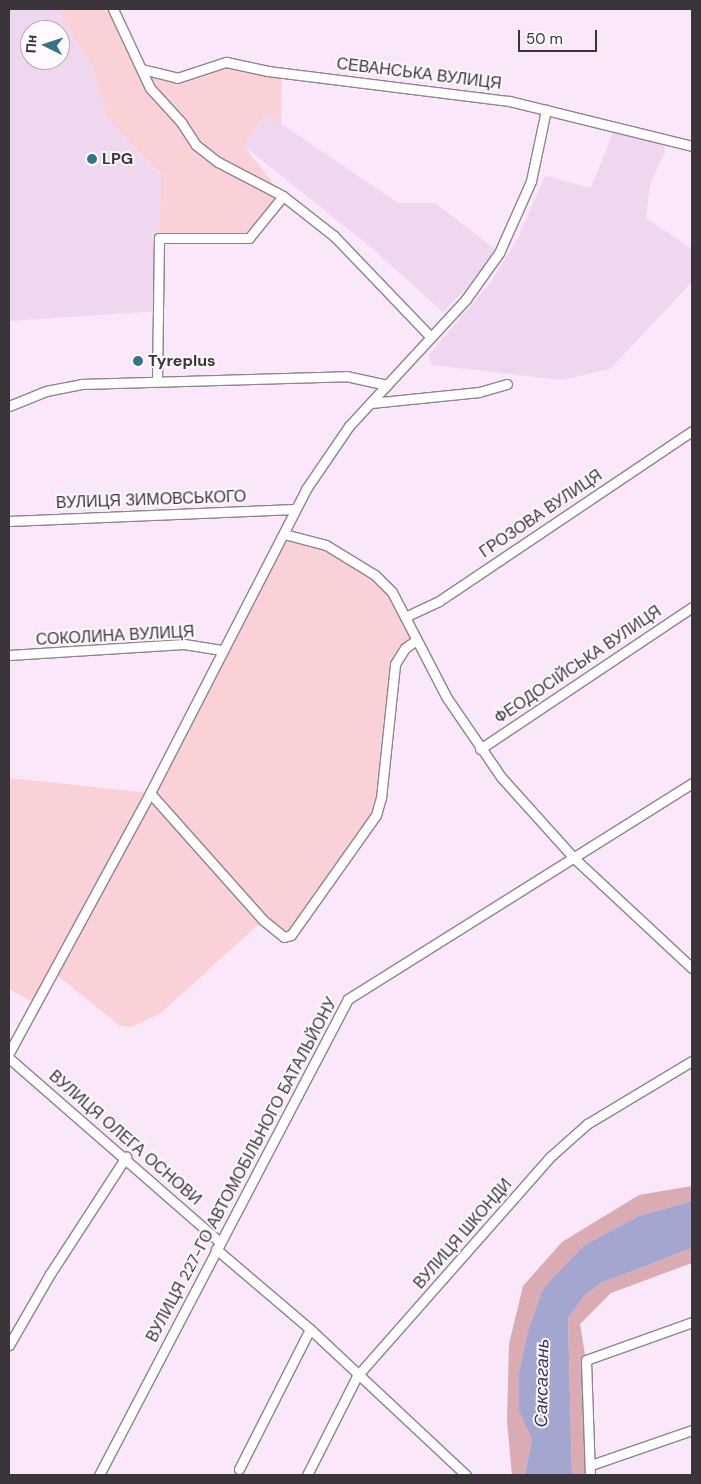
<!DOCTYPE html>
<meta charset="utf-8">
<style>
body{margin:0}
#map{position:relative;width:701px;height:1484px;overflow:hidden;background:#fae7fa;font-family:"DM Sans",sans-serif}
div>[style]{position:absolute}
.built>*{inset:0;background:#efd7ef}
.green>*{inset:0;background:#fad1d7}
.forest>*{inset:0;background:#dbabb3}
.water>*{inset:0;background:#a3a6ce}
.roads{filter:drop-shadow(1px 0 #928293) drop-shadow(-1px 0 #928293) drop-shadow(0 1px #928293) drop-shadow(0 -1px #928293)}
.street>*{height:9px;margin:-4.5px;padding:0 4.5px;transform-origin:4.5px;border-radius:4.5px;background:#fff}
.dots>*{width:14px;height:14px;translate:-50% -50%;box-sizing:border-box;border:2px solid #fefafe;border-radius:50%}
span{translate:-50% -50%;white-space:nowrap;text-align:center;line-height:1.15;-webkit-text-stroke:4px #fefafe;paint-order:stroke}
.street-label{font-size:16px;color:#3b343b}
.poi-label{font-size:16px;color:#3b343b;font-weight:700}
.left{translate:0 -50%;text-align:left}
.water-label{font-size:18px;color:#363669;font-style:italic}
.frame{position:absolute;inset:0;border:10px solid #3b343b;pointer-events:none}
.north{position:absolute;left:20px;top:20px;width:50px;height:50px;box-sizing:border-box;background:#fefafe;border:1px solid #b0abb0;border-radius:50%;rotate:274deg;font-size:14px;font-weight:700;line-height:20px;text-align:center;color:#3b343b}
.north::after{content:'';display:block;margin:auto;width:18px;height:22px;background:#337687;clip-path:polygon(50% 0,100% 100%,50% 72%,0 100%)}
.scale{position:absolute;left:518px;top:30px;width:79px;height:22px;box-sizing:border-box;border:2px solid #3b343b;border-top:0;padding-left:6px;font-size:15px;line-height:18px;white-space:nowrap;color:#3b343b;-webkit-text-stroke:4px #fefafe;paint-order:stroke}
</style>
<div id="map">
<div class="built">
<div style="clip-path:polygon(evenodd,9px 9px,56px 9px,93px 68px,106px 117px,161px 176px,157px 311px,9px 321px,9px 9px,30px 30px,60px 30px,60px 60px,30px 60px,30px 30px)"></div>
<div style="clip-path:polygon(265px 113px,398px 203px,435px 203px,495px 249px,480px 274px,443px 312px,373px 249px,244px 146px)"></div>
<div style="clip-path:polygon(615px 128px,662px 139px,665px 152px,650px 184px,646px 218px,692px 249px,692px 282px,610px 369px,561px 380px,432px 365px,429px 355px,490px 283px,517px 240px,545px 176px,591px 188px)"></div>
</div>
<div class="green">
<div style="clip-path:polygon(56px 9px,113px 9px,142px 68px,177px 78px,217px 64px,282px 71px,281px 125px,265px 113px,244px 146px,283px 196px,249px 238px,159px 238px,161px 175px,106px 117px,93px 68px)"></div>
<div style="clip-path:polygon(284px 534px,326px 545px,392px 592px,415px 641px,399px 656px,376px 815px,291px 935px,284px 937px,263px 920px,161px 1013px,131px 1027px,119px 1025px,52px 971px,34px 1003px,9px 989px,9px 778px,150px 793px)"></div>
</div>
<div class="forest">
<div style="clip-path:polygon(692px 1186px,692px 1201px,639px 1216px,586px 1245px,544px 1287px,528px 1426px,532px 1439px,525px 1475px,512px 1475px,507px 1421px,509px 1344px,523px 1286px,562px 1242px,639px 1195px)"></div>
<div style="clip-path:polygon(692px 1248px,692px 1263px,611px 1293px,580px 1324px,586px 1360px,590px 1475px,572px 1475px,568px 1318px,584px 1296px,601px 1283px)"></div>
</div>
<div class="water">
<div style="clip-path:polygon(692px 1201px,692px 1248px,601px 1283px,584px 1296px,568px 1318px,572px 1475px,525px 1475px,532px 1439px,519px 1410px,519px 1375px,528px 1332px,544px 1287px,585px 1245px,639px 1216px)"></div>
</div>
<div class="roads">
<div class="street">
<div style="left:113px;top:9px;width:87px;rotate:64.9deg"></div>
<div style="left:150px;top:88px;width:46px;rotate:47.6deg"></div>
<div style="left:181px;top:122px;width:27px;rotate:57deg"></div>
<div style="left:196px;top:145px;width:28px;rotate:38deg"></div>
<div style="left:218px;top:162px;width:73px;rotate:27.6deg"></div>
<div style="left:283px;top:196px;width:65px;rotate:38.1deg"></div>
<div style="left:334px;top:236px;width:140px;rotate:46.2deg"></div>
<div style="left:142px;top:69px;width:36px;rotate:14deg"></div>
<div style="left:177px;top:78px;width:52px;rotate:-18.1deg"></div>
<div style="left:226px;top:62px;width:43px;rotate:12.1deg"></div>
<div style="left:268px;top:71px;width:243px;rotate:7.1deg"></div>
<div style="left:509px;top:101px;width:188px;rotate:13.8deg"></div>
<div style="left:157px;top:381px;width:143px;rotate:-89.2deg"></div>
<div style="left:159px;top:238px;width:90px"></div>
<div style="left:249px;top:238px;width:54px;rotate:-51deg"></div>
<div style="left:371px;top:403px;width:109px;rotate:-5.8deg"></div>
<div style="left:479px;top:392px;width:29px;rotate:-16deg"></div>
<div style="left:9px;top:406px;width:40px;rotate:-22deg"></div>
<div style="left:46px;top:391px;width:36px;rotate:-11deg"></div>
<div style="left:81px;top:384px;width:265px;rotate:-1.7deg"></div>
<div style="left:346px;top:376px;width:42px;rotate:12.4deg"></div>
<div style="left:9px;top:521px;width:286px;rotate:-2.4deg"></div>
<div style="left:284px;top:534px;width:43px;rotate:14.7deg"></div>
<div style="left:326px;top:545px;width:57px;rotate:31.5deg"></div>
<div style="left:375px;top:575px;width:24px;rotate:45deg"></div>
<div style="left:392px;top:592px;width:119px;rotate:62.6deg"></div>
<div style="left:447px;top:698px;width:96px;rotate:55.6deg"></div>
<div style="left:501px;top:777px;width:109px;rotate:48deg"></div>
<div style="left:574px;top:858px;width:161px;rotate:43deg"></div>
<div style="left:405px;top:617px;width:38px;rotate:-25deg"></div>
<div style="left:439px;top:601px;width:305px;rotate:-33.9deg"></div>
<div style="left:9px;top:655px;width:175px;rotate:-3.6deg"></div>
<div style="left:184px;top:644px;width:38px;rotate:9deg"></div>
<div style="left:480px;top:749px;width:255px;rotate:-33.8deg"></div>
<div style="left:150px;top:793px;width:170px;rotate:48.3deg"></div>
<div style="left:263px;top:920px;width:27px;rotate:39deg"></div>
<div style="left:284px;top:937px;width:7px;rotate:-16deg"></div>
<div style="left:291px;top:935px;width:147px;rotate:-54.7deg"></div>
<div style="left:376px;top:815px;width:18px;rotate:-74deg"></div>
<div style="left:381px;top:798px;width:135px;rotate:-84deg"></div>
<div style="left:395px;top:664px;width:19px;rotate:-58deg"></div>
<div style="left:405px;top:648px;width:12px;rotate:-35deg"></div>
<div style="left:9px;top:1053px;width:296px;rotate:-61.5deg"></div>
<div style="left:150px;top:793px;width:342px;rotate:-62.8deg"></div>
<div style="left:306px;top:489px;width:76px;rotate:-55.7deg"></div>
<div style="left:349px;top:426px;width:173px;rotate:-47.3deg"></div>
<div style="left:466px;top:299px;width:57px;rotate:-54.3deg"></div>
<div style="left:499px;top:253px;width:79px;rotate:-66deg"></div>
<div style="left:531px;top:181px;width:73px;rotate:-78.1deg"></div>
<div style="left:9px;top:1058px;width:280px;rotate:41.1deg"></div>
<div style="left:216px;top:1249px;width:123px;rotate:40.4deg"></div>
<div style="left:310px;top:1329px;width:214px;rotate:43.1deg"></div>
<div style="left:9px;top:1345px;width:82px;rotate:-60deg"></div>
<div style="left:50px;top:1274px;width:140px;rotate:-57deg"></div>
<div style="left:591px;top:1465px;width:107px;rotate:-19.1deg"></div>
<div style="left:239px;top:1469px;width:157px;rotate:-63.1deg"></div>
<div style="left:99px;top:1475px;width:537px;rotate:-62.39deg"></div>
<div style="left:348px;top:999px;width:406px;rotate:-32.1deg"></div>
<div style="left:307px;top:1475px;width:111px;rotate:-63.2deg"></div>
<div style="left:357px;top:1376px;width:292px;rotate:-48.6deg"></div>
<div style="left:550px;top:1157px;width:50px;rotate:-41.7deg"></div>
<div style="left:587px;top:1124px;width:122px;rotate:-31deg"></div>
<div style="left:590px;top:1475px;width:115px;rotate:-92deg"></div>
<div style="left:586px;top:1360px;width:113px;rotate:-19.7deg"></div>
</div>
</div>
<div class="dots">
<div style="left:92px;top:159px;background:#337687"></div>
<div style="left:138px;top:361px;background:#337687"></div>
</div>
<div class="street-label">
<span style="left:419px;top:74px;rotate:7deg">СЕВАНСЬКА ВУЛИЦЯ</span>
<span style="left:151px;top:500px;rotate:-2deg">ВУЛИЦЯ ЗИМОВСЬКОГО</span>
<span style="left:541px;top:514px;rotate:-34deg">ГРОЗОВА ВУЛИЦЯ</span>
<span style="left:115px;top:636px;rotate:-3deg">СОКОЛИНА ВУЛИЦЯ</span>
<span style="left:578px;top:665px;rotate:-34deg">ФЕОДОСІЙСЬКА ВУЛИЦЯ</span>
<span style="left:125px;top:1138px;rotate:41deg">ВУЛИЦЯ ОЛЕГА ОСНОВИ</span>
<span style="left:242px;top:1170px;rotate:-62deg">ВУЛИЦЯ 227-ГО АВТОМОБІЛЬНОГО БАТАЛЬЙОНУ</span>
<span style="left:463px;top:1234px;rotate:-49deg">ВУЛИЦЯ ШКОНДИ</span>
</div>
<div class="poi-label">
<span class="left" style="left:102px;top:159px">LPG</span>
<span class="left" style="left:148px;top:361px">Tyreplus</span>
</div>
<div class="water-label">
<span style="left:542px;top:1383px;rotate:-89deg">Саксагань</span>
</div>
<div class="frame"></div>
<div class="north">Пн</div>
<div class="scale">50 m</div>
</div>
